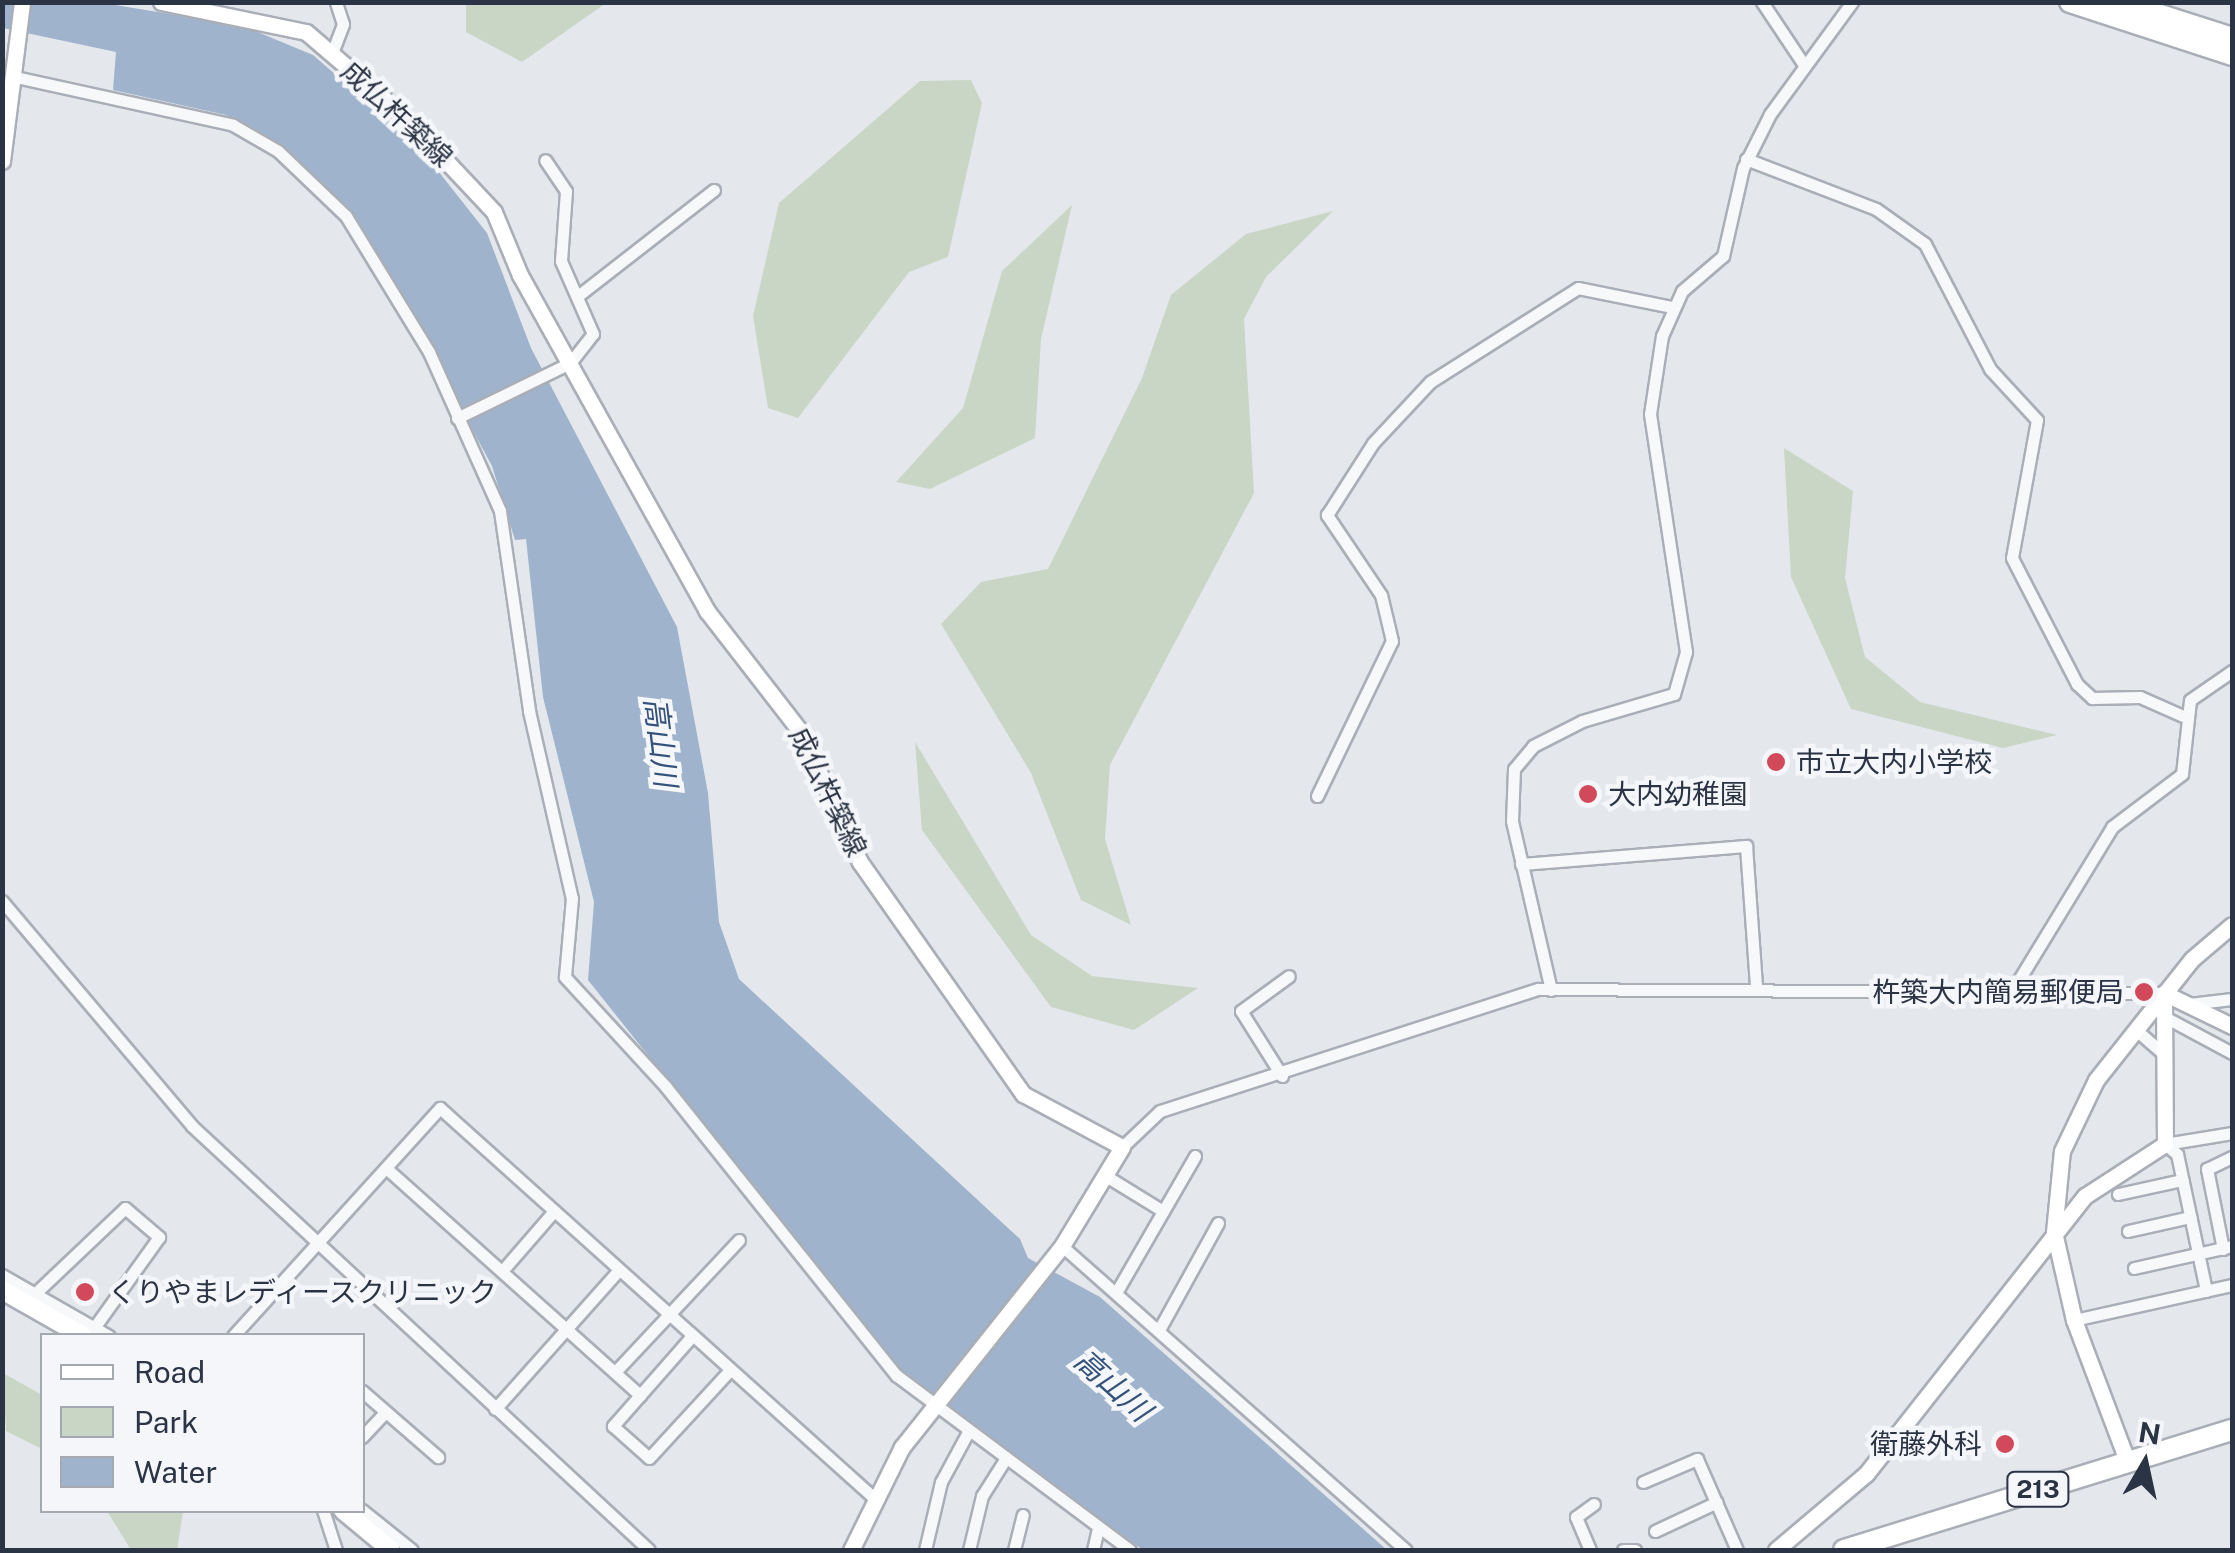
<!DOCTYPE html>
<meta charset="utf-8">
<style>
body{margin:0}
#map{position:relative;width:2235px;height:1553px;overflow:hidden;background:#e4e7ec;font-family:"Public Sans","Noto Sans JP",sans-serif}
div>[style]{position:absolute}
.green>*{inset:0;background:#c9d6c5}
.water>*{inset:0;background:#9fb4cc}
.roads{filter:drop-shadow(2px 0 #a9aeb7) drop-shadow(-2px 0 #a9aeb7) drop-shadow(0 2px #a9aeb7) drop-shadow(0 -2px #a9aeb7)}
.street>*{height:11px;margin:-5.5px;padding:0 5.5px;transform-origin:5.5px;border-radius:5.5px;background:#f7f8fa}
.secondary>*{height:15px;margin:-7.5px;padding:0 7.5px;transform-origin:7.5px;border-radius:7.5px;background:#fff}
.primary>*{height:18px;margin:-9px;padding:0 9px;transform-origin:9px;border-radius:9px;background:#fff}
.highway>*{height:20px;margin:-10px;padding:0 10px;transform-origin:10px;border-radius:10px;background:#fff}
.dots>*{width:28px;height:28px;translate:-50% -50%;box-sizing:border-box;border:5px solid #f4f6f9;border-radius:50%}
span{translate:-50% -50%;white-space:nowrap;text-align:center;line-height:1.15;-webkit-text-stroke:9px #f4f6f9;paint-order:stroke}
.shield-label span{padding:2px 8px;background:#f4f6f9;border:2px solid;border-radius:8px;-webkit-text-stroke-width:0}
.shield-label{font-size:25px;color:#2b3445;font-weight:700}
.street-label{font-size:28px;color:#2b3445}
.poi-label{font-size:28px;color:#2b3445}
.left{translate:0 -50%;text-align:left}
.right{translate:-100% -50%;text-align:right}
.water-label{font-size:30px;color:#34527a;font-style:italic}
.frame{position:absolute;inset:0;border:5px solid #2b3445;pointer-events:none}
.legend{position:absolute;left:40px;top:1333px;width:325px;height:180px;box-sizing:border-box;background:#f4f6f9;border:2px solid #a4a8b1;margin:0;padding:12px 18px;list-style:none;font-size:30px;color:#2b3445}
.legend li{display:flex;align-items:center;gap:20px;height:50px}
.legend b{width:50px;border:2px solid #a4a8b1}
.north{position:absolute;left:2095px;top:1413px;width:100px;height:100px;-webkit-text-stroke:8px #f4f6f9;paint-order:stroke;rotate:9deg;font-size:28px;font-weight:700;line-height:40px;text-align:center;color:#2b3445}
.north::after{content:'';display:block;margin:auto;width:35px;height:45px;background:#2b3445;clip-path:polygon(50% 0,100% 100%,50% 72%,0 100%)}
</style>
<div id="map">
<div class="green">
<div style="clip-path:polygon(466px 3px,466px 2px,606px 3px,522px 62px,466px 32px)"></div>
<div style="clip-path:polygon(971px 80px,982px 103px,948px 257px,909px 272px,798px 418px,768px 408px,753px 316px,779px 203px,920px 81px)"></div>
<div style="clip-path:polygon(1072px 205px,1041px 339px,1035px 438px,930px 489px,896px 482px,963px 408px,1002px 271px)"></div>
<div style="clip-path:polygon(1333px 211px,1266px 277px,1244px 319px,1254px 493px,1110px 765px,1105px 839px,1131px 925px,1081px 900px,1031px 773px,941px 624px,981px 582px,1048px 569px,1142px 378px,1171px 295px,1246px 234px)"></div>
<div style="clip-path:polygon(1784px 448px,1853px 491px,1845px 578px,1865px 657px,1920px 702px,2057px 735px,2003px 748px,1851px 709px,1791px 577px)"></div>
<div style="clip-path:polygon(915px 742px,1031px 935px,1092px 976px,1198px 988px,1134px 1030px,1051px 1007px,922px 830px)"></div>
<div style="clip-path:polygon(3px 1373px,42px 1395px,42px 1449px,6px 1431px)"></div>
<div style="clip-path:polygon(107px 1511px,183px 1511px,177px 1550px,131px 1550px)"></div>
</div>
<div class="water">
<div style="clip-path:polygon(2px 3px,103px 3px,243px 26px,313px 55px,420px 148px,487px 233px,531px 348px,677px 627px,708px 793px,719px 922px,739px 979px,1020px 1239px,1028px 1258px,1100px 1297px,1387px 1550px,1143px 1550px,901px 1373px,588px 980px,594px 902px,543px 697px,526px 539px,515px 540px,492px 466px,368px 236px,262px 133px,226px 115px,113px 90px,116px 52px,3px 28px)"></div>
</div>
<div class="roads">
<div class="street">
<div style="left:1762px;top:2px;width:76px;rotate:56.3deg"></div>
<div style="left:332px;top:53px;width:31px;rotate:-69deg"></div>
<div style="left:343px;top:24px;width:23px;rotate:-108deg"></div>
<div style="left:11px;top:76px;width:227px;rotate:12.4deg"></div>
<div style="left:233px;top:125px;width:52px;rotate:30deg"></div>
<div style="left:278px;top:151px;width:94px;rotate:43.7deg"></div>
<div style="left:346px;top:216px;width:159px;rotate:58.6deg"></div>
<div style="left:429px;top:352px;width:174px;rotate:65.9deg"></div>
<div style="left:500px;top:511px;width:202px;rotate:81.7deg"></div>
<div style="left:529px;top:711px;width:192px;rotate:77.1deg"></div>
<div style="left:572px;top:898px;width:79px;rotate:95.1deg"></div>
<div style="left:565px;top:977px;width:149px;rotate:47.4deg"></div>
<div style="left:666px;top:1087px;width:369px;rotate:51.4deg"></div>
<div style="left:896px;top:1375px;width:292px;rotate:36.8deg"></div>
<div style="left:1746px;top:159px;width:139px;rotate:21deg"></div>
<div style="left:1876px;top:209px;width:60px;rotate:35.5deg"></div>
<div style="left:1925px;top:244px;width:141px;rotate:62.5deg"></div>
<div style="left:1990px;top:369px;width:69px;rotate:47.3deg"></div>
<div style="left:2037px;top:420px;width:140px;rotate:100.3deg"></div>
<div style="left:2012px;top:558px;width:142px;rotate:62.7deg"></div>
<div style="left:2077px;top:684px;width:21px;rotate:43deg"></div>
<div style="left:2092px;top:698px;width:48px;rotate:-1.2deg"></div>
<div style="left:2140px;top:697px;width:47px;rotate:23.8deg"></div>
<div style="left:579px;top:295px;width:171px;rotate:-37.9deg"></div>
<div style="left:457px;top:418px;width:126px;rotate:-26deg"></div>
<div style="left:570px;top:363px;width:37px;rotate:-52deg"></div>
<div style="left:593px;top:334px;width:80px;rotate:-113.7deg"></div>
<div style="left:561px;top:261px;width:70px;rotate:-85.9deg"></div>
<div style="left:566px;top:191px;width:37px;rotate:-124deg"></div>
<div style="left:1317px;top:796px;width:172px;rotate:-64.2deg"></div>
<div style="left:1392px;top:641px;width:47px;rotate:-103.4deg"></div>
<div style="left:1381px;top:595px;width:97px;rotate:-124deg"></div>
<div style="left:1327px;top:515px;width:85px;rotate:-57.4deg"></div>
<div style="left:1373px;top:443px;width:83px;rotate:-46.9deg"></div>
<div style="left:1430px;top:382px;width:175px;rotate:-32.4deg"></div>
<div style="left:1578px;top:288px;width:95px;rotate:11.5deg"></div>
<div style="left:1521px;top:864px;width:226px;rotate:-4.6deg"></div>
<div style="left:1746px;top:846px;width:141px;rotate:85.9deg"></div>
<div style="left:2px;top:901px;width:294px;rotate:49.8deg"></div>
<div style="left:192px;top:1126px;width:623px;rotate:42.85deg"></div>
<div style="left:1551px;top:990px;width:173px;rotate:-103deg"></div>
<div style="left:1512px;top:821px;width:52px;rotate:-87.8deg"></div>
<div style="left:1514px;top:769px;width:30px;rotate:-50deg"></div>
<div style="left:1533px;top:746px;width:55px;rotate:-27deg"></div>
<div style="left:1582px;top:721px;width:96px;rotate:-16.4deg"></div>
<div style="left:1674px;top:694px;width:44px;rotate:-74.1deg"></div>
<div style="left:1686px;top:652px;width:241px;rotate:-98.6deg"></div>
<div style="left:1650px;top:414px;width:79px;rotate:-81.3deg"></div>
<div style="left:1662px;top:336px;width:49px;rotate:-66deg"></div>
<div style="left:1682px;top:291px;width:54px;rotate:-40.5deg"></div>
<div style="left:1723px;top:256px;width:90px;rotate:-77.2deg"></div>
<div style="left:1743px;top:168px;width:60px;rotate:-63.4deg"></div>
<div style="left:1770px;top:114px;width:139px;rotate:-53.8deg"></div>
<div style="left:2009px;top:996px;width:198px;rotate:-58.6deg"></div>
<div style="left:2112px;top:827px;width:88px;rotate:-37.1deg"></div>
<div style="left:2182px;top:774px;width:74px;rotate:-83.8deg"></div>
<div style="left:2190px;top:700px;width:51px;rotate:-34.6deg"></div>
<div style="left:2189px;top:1004px;width:43px;rotate:-6.6deg"></div>
<div style="left:2163px;top:1016px;width:78px;rotate:28.2deg"></div>
<div style="left:2135px;top:1029px;width:40px;rotate:41deg"></div>
<div style="left:1282px;top:1076px;width:77px;rotate:-122.2deg"></div>
<div style="left:1241px;top:1011px;width:59px;rotate:-36.1deg"></div>
<div style="left:2165px;top:1144px;width:16px;rotate:40deg"></div>
<div style="left:2177px;top:1154px;width:140px;rotate:78deg"></div>
<div style="left:2165px;top:1144px;width:68px;rotate:-9.3deg"></div>
<div style="left:1122px;top:1147px;width:52px;rotate:-43.5deg"></div>
<div style="left:1160px;top:1111px;width:397px;rotate:-17.9deg"></div>
<div style="left:1538px;top:989px;width:626px;rotate:0.37deg"></div>
<div style="left:386px;top:1168px;width:341px;rotate:41.8deg"></div>
<div style="left:1106px;top:1176px;width:67px;rotate:31.6deg"></div>
<div style="left:2118px;top:1194px;width:66px;rotate:-12.3deg"></div>
<div style="left:2128px;top:1231px;width:64px;rotate:-12.7deg"></div>
<div style="left:1062px;top:1246px;width:459px;rotate:41.5deg"></div>
<div style="left:2223px;top:1249px;width:82px;rotate:-101.3deg"></div>
<div style="left:2207px;top:1169px;width:28px;rotate:-26deg"></div>
<div style="left:2134px;top:1268px;width:100px;rotate:-12.7deg"></div>
<div style="left:502px;top:1271px;width:79px;rotate:-49.1deg"></div>
<div style="left:2px;top:1275px;width:123px;rotate:29.7deg"></div>
<div style="left:1117px;top:1291px;width:156px;rotate:-60deg"></div>
<div style="left:25px;top:1303px;width:138px;rotate:-43.5deg"></div>
<div style="left:125px;top:1208px;width:45px;rotate:40.5deg"></div>
<div style="left:159px;top:1237px;width:122px;rotate:125.6deg"></div>
<div style="left:2074px;top:1320px;width:162px;rotate:-12.5deg"></div>
<div style="left:1160px;top:1328px;width:120px;rotate:-61.1deg"></div>
<div style="left:233px;top:1336px;width:308px;rotate:-47.8deg"></div>
<div style="left:440px;top:1108px;width:583px;rotate:41.94deg"></div>
<div style="left:692px;top:1336px;width:120px;rotate:131.3deg"></div>
<div style="left:613px;top:1426px;width:48px;rotate:41.6deg"></div>
<div style="left:649px;top:1458px;width:120px;rotate:-47.4deg"></div>
<div style="left:615px;top:1372px;width:181px;rotate:-46.8deg"></div>
<div style="left:362px;top:1391px;width:101px;rotate:41deg"></div>
<div style="left:495px;top:1409px;width:186px;rotate:-48.3deg"></div>
<div style="left:362px;top:1437px;width:34px;rotate:-47deg"></div>
<div style="left:1643px;top:1482px;width:59px;rotate:-23.1deg"></div>
<div style="left:1697px;top:1459px;width:99px;rotate:66.3deg"></div>
<div style="left:323px;top:1510px;width:42px;rotate:72deg"></div>
<div style="left:362px;top:1510px;width:64px;rotate:38.7deg"></div>
<div style="left:1655px;top:1531px;width:68px;rotate:-25.1deg"></div>
<div style="left:925px;top:1550px;width:70px;rotate:-76.8deg"></div>
<div style="left:941px;top:1482px;width:55px;rotate:-61.6deg"></div>
<div style="left:969px;top:1550px;width:56px;rotate:-76.5deg"></div>
<div style="left:982px;top:1496px;width:41px;rotate:-57.8deg"></div>
<div style="left:1014px;top:1550px;width:36px;rotate:-76deg"></div>
<div style="left:1093px;top:1550px;width:23px;rotate:-77deg"></div>
<div style="left:1590px;top:1550px;width:36px;rotate:-113deg"></div>
<div style="left:1576px;top:1517px;width:22px;rotate:-36deg"></div>
<div style="left:1623px;top:1550px;width:12px"></div>
</div>
<div class="secondary">
<div style="left:161px;top:2px;width:148px;rotate:11.7deg"></div>
<div style="left:306px;top:32px;width:126px;rotate:40.5deg"></div>
<div style="left:402px;top:114px;width:134px;rotate:46.8deg"></div>
<div style="left:494px;top:212px;width:68px;rotate:67.6deg"></div>
<div style="left:520px;top:275px;width:385px;rotate:60.9deg"></div>
<div style="left:707px;top:611px;width:152px;rotate:52.2deg"></div>
<div style="left:800px;top:731px;width:144px;rotate:65.4deg"></div>
<div style="left:860px;top:862px;width:284px;rotate:54.9deg"></div>
<div style="left:1023px;top:1094px;width:112px;rotate:28.2deg"></div>
<div style="left:1122px;top:1147px;width:116px;rotate:121.2deg"></div>
<div style="left:1062px;top:1246px;width:257px;rotate:128.5deg"></div>
<div style="left:902px;top:1447px;width:115px;rotate:116.3deg"></div>
<div style="left:2px;top:161px;width:160px;rotate:-82.8deg"></div>
<div style="left:2128px;top:1463px;width:153px;rotate:-110.7deg"></div>
<div style="left:2074px;top:1320px;width:90px;rotate:-102.8deg"></div>
<div style="left:2054px;top:1232px;width:81px;rotate:-84.4deg"></div>
<div style="left:2062px;top:1151px;width:79px;rotate:-64.4deg"></div>
<div style="left:2096px;top:1080px;width:154px;rotate:-51.6deg"></div>
<div style="left:2192px;top:959px;width:52px;rotate:-40.4deg"></div>
<div style="left:1776px;top:1550px;width:118px;rotate:-40.2deg"></div>
<div style="left:1866px;top:1474px;width:354px;rotate:-51.8deg"></div>
<div style="left:2085px;top:1196px;width:95px;rotate:-33deg"></div>
<div style="left:2165px;top:1144px;width:151px;rotate:-90.4deg"></div>
<div style="left:2164px;top:993px;width:76px;rotate:25.9deg"></div>
</div>
<div class="primary">
<div style="left:2px;top:1290px;width:93px;rotate:29.6deg"></div>
<div style="left:343px;top:1510px;width:62px;rotate:39.8deg"></div>
</div>
<div class="highway">
<div style="left:2070px;top:2px;width:170px;rotate:18.1deg"></div>
<div style="left:2120px;top:2px;width:118px;rotate:17.8deg"></div>
<div style="left:1844px;top:1550px;width:406px;rotate:-17.2deg"></div>
</div>
</div>
<div class="dots">
<div style="left:1776px;top:762px;background:#d1495b"></div>
<div style="left:1588px;top:794px;background:#d1495b"></div>
<div style="left:2144px;top:992px;background:#d1495b"></div>
<div style="left:85px;top:1292px;background:#d1495b"></div>
<div style="left:2005px;top:1444px;background:#d1495b"></div>
</div>
<div class="shield-label">
<span style="left:2038px;top:1489px">213</span>
</div>
<div class="street-label">
<span style="left:397px;top:114px;rotate:43deg">成仏杵築線</span>
<span style="left:828px;top:792px;rotate:64deg">成仏杵築線</span>
</div>
<div class="poi-label">
<span class="left" style="left:1796px;top:762px">市立大内小学校</span>
<span class="left" style="left:1608px;top:794px">大内幼稚園</span>
<span class="right" style="left:2124px;top:992px">杵築大内簡易郵便局</span>
<span class="left" style="left:108px;top:1292px">くりやまレディースクリニック</span>
<span class="right" style="left:1982px;top:1444px">衛藤外科</span>
</div>
<div class="water-label">
<span style="left:661px;top:742px;rotate:83deg">高山川</span>
<span style="left:1113px;top:1385px;rotate:42deg">高山川</span>
</div>
<div class="frame"></div>
<ul class="legend">
<li><b style="height:12px;background:#fff"></b>Road</li>
<li><b style="height:28px;background:#c9d6c5"></b>Park</li>
<li><b style="height:28px;background:#9fb4cc"></b>Water</li>
</ul>
<div class="north">N</div>
</div>
